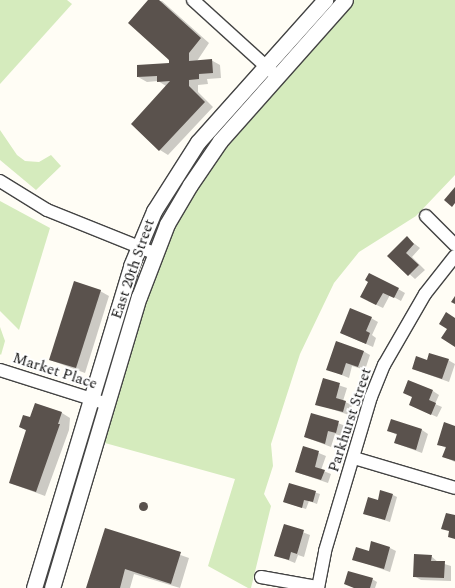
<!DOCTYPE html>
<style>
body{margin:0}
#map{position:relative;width:455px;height:588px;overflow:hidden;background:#fffdf5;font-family:Spectral,serif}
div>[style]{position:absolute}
.green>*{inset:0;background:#d5ebbd}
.shadow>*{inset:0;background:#0003}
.building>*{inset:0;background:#5a524d}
.round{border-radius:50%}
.roads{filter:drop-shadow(1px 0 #444) drop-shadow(-1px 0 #444) drop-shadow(0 1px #444) drop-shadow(0 -1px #444)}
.minor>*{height:12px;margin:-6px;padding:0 6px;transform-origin:6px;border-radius:6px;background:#fff}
.tertiary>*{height:15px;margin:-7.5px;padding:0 7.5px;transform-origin:7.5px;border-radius:7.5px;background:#fff}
span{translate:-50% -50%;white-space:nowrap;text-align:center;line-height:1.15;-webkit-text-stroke:4px #fff;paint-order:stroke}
.street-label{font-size:15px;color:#111}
</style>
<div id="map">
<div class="green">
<div style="clip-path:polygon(0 0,67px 0,72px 4px,0 84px)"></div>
<div style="clip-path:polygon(352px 0,455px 0,455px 175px,416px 216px,359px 252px,334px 283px,300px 354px,271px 444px,273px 466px,264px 494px,271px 506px,251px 588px,248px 588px,208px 566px,235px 479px,105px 443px,108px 419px,156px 266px,175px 224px,218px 158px)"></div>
<div style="clip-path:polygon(0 130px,17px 155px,25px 161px,39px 162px,51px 155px,61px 166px,36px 190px,0 160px)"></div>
<div style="clip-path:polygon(0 201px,50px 228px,19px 330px,0 311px)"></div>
<div style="clip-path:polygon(0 327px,5px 341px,1px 355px,0 354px)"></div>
</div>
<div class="shadow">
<div style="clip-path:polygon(149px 0,162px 1px,209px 43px,197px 61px,211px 60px,220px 65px,221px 78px,207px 79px,208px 84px,198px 85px,198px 92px,213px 107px,168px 155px,160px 150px,166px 86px,158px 81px,147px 82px,138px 77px,170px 64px)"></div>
<div style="clip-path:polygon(407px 238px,420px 248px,412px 257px,425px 270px,415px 279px,389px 256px)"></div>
<div style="clip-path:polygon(370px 281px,398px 289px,405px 293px,401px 301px,390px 295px,383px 308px,368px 301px)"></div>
<div style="clip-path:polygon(100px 291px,109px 296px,85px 373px,50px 360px)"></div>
<div style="clip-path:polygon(371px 318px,378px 322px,372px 335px,376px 338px,373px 347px,341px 333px)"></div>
<div style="clip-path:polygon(363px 351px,370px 355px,365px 370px,352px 366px,349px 378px,327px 369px)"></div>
<div style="clip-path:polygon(448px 360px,455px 364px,449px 382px,413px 369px,427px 361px)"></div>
<div style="clip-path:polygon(323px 380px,347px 388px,343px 401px,352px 405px,349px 415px,317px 404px)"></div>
<div style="clip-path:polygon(433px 391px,439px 395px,435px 404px,442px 407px,437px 417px,410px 405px)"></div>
<div style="clip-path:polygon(62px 413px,70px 418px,69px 430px,45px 496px,10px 483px,27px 431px,20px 427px,31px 418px)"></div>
<div style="clip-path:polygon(312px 414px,346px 426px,342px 436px,335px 434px,331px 447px,305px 437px)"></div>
<div style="clip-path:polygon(455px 427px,455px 462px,444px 457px,446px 448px,438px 444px)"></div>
<div style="clip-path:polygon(422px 430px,428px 434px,422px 453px,395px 443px,397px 435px,389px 431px)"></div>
<div style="clip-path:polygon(304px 447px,326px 456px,321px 470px,331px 474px,328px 483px,296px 472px)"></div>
<div style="clip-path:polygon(290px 484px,320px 494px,317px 504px,309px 501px,306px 509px,284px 502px)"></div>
<div style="clip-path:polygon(393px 495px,397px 497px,390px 522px,365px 514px,378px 501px)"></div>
<div style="clip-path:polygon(143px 502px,148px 507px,145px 510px,140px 506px)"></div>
<div style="clip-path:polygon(284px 525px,310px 535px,304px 557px,298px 555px,295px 563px,275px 555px)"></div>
<div style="clip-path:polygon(106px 529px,189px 558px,180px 588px,134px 574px,130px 588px,87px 588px)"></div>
<div style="clip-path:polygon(390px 548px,396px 551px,390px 572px,353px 559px,369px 552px)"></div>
<div style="clip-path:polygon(431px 556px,438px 562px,451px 566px,451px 581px,421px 580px,414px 576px)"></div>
<div style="clip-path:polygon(372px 579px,377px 582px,375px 588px,355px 588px,346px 584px)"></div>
</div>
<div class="building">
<div style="clip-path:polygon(148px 0,159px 0,201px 38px,189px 53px,189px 61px,212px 59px,213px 73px,199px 74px,199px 79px,189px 80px,189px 86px,205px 102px,159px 151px,131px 124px,170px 81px,157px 82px,157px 76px,137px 77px,137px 65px,169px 63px,169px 60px,128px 23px)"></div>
<div style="clip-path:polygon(455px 187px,455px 203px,452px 207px,444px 200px)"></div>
<div style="clip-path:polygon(407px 236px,414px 244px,406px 253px,419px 265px,408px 276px,387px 256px)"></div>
<div style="clip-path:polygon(369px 273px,399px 288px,394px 298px,383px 293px,376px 305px,360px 297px,368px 282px,365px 280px)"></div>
<div style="clip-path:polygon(74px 281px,101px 290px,76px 368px,49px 360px)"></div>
<div style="clip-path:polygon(455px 296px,455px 304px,451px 302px)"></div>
<div style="clip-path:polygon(350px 308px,372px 317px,366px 331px,370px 333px,366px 344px,340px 333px)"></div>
<div style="clip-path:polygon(446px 312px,455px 318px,455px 347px,441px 338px,447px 329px,439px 324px)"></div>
<div style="clip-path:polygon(336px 341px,364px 351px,358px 367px,346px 363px,342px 375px,326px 370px)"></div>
<div style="clip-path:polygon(429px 353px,449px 359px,442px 379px,412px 369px,416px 356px,427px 360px)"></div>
<div style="clip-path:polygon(323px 378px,340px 383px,336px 398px,346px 401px,343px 412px,315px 405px)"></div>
<div style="clip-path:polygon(408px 380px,433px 390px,429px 400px,436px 403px,431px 415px,409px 405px,412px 397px,403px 393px)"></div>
<div style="clip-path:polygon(35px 403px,62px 412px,58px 424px,60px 424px,36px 492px,9px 483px,26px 430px,19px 427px,23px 415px,30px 417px)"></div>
<div style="clip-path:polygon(311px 413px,339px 421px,336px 433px,328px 431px,325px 444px,304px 437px)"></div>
<div style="clip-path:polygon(391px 419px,422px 429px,416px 450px,394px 443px,397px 434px,387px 431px)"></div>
<div style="clip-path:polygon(444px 422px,455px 426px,455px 461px,442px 457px,446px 447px,437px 445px)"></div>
<div style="clip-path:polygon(303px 446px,319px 451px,315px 467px,325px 470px,321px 480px,295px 472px)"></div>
<div style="clip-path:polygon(289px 483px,316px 491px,313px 502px,304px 500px,302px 508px,283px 502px)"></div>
<div style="clip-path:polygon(380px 490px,393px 494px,385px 520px,363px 514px,368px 497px,378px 500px)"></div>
<div class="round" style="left:138.5px;top:501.5px;width:9px;height:9px"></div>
<div style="clip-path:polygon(446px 513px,455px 515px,455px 539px,448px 537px,449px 531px,441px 529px)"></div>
<div style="clip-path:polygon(284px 524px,304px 530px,297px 554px,291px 552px,289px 560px,274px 556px)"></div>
<div style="clip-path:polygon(105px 528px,181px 552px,171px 584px,125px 569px,120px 588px,86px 588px)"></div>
<div style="clip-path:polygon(371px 541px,390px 547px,384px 569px,352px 560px,356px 547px,369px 551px)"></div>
<div style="clip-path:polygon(414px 554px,432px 555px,431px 561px,445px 561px,444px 578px,413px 577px)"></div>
<div style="clip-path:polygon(348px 571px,373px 578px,370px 588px,354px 588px,344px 584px)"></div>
</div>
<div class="roads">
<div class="minor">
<div style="left:193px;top:0;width:107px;rotate:42.3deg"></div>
<div style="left:0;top:181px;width:55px;rotate:31.7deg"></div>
<div style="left:47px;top:210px;width:115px;rotate:21.9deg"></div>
<div style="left:426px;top:216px;width:41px;rotate:45deg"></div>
<div style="left:0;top:370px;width:106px;rotate:17.6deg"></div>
<div style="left:354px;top:458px;width:105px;rotate:16.5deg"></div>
<div style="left:261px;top:577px;width:58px;rotate:10deg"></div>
<div style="left:318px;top:588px;width:38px;rotate:-79deg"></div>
<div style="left:325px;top:551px;width:161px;rotate:-73.4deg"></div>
<div style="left:371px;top:397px;width:35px;rotate:-68deg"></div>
<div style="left:384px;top:365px;width:82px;rotate:-60deg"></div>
<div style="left:425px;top:294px;width:48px;rotate:-51.7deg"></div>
</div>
<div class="tertiary">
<div style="left:34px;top:588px;width:336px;rotate:-73.2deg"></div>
<div style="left:131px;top:266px;width:60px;rotate:-67.3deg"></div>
<div style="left:154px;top:211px;width:82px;rotate:-57.5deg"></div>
<div style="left:198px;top:142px;width:191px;rotate:-48.2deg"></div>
<div style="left:52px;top:588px;width:304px;rotate:-73.4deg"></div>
<div style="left:139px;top:297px;width:78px;rotate:-69deg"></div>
<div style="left:167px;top:224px;width:45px;rotate:-59.5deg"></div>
<div style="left:190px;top:185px;width:53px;rotate:-55.7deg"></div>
<div style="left:220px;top:141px;width:188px;rotate:-48.4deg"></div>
</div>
</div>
<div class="street-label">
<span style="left:133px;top:269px;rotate:-71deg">East 20th Street</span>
<span style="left:55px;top:371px;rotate:18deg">Market Place</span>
<span style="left:350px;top:420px;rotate:-72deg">Parkhurst Street</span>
</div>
</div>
